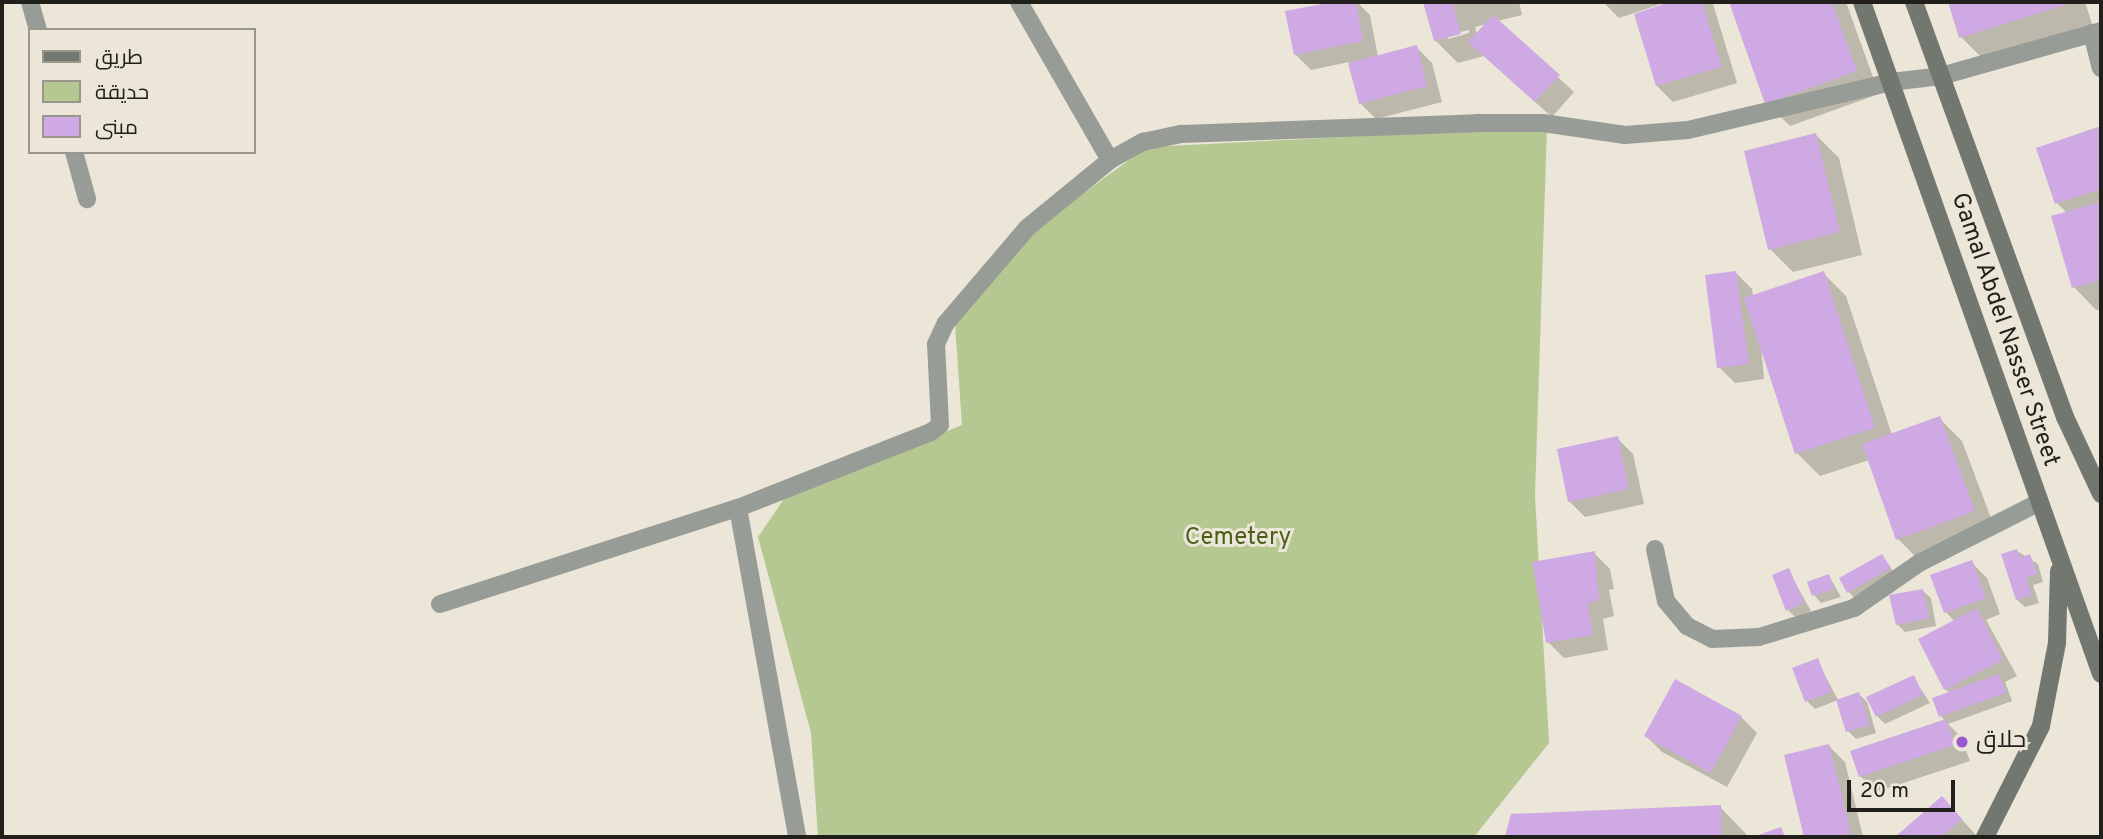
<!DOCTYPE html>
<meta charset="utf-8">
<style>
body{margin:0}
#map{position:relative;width:2103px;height:839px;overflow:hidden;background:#ebe6d7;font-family:Overpass,Cairo,sans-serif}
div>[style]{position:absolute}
.green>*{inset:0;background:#b5c892}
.shadow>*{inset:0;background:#0003}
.building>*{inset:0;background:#cea9e3}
.minor>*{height:18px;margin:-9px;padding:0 9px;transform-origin:9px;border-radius:9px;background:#979c96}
.secondary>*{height:18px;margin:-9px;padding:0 9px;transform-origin:9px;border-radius:9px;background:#727870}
.dots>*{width:19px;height:19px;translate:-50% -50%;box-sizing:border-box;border:4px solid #ebe6d7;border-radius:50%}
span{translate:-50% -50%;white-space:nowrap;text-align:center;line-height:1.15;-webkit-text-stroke:6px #ebe6d7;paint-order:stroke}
.street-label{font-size:24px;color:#211f1a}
.park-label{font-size:24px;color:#4c5f1a}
.poi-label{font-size:24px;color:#211f1a}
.left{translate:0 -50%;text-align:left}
.frame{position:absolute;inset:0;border:4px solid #211f1a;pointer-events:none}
.legend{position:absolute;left:28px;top:28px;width:228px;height:126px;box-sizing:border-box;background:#ebe6d7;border:2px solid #9a968b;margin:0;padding:9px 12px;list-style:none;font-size:21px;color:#211f1a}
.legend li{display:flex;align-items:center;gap:14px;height:35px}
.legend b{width:35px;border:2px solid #9a968b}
.scale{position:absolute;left:1847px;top:780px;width:108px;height:32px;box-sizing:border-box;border:4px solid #211f1a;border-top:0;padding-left:9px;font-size:21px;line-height:24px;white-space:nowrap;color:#211f1a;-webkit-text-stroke:5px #ebe6d7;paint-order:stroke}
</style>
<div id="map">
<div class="green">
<div style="clip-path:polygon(1547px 127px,1535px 496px,1549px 743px,1474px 837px,818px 837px,811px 733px,758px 537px,786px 496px,962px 425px,955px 324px,1041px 224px,1147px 147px)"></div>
</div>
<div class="shadow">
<div style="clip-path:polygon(1342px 2px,1357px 2px,1370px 15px,1378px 57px,1416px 47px,1432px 63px,1442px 102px,1376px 119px,1360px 103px,1349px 62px,1311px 70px,1295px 54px,1287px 13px)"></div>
<div style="clip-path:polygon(evenodd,1425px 2px,1519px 2px,1522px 15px,1497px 21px,1574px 92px,1552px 117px,1484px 56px,1458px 63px,1435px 40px,1425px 2px,1487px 24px,1477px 35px,1475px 27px,1487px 24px,1425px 2px,1469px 30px,1469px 33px,1448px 39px,1448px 35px,1469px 30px)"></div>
<div style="clip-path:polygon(1603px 2px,1667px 2px,1619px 18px)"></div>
<div style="clip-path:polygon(1672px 2px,1713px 4px,1737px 83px,1673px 102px,1657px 86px)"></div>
<div style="clip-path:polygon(1731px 2px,1846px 2px,1879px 94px,1790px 126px,1767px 103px)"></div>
<div style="clip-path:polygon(1950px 2px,2085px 2px,2093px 27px,1984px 60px,1961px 37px)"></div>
<div style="clip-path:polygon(2101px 128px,2101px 309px,2096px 310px,2074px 287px,2067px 213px,2057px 203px,2039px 149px)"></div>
<div style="clip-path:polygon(1816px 135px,1839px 158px,1862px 255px,1793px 272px,1770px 249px)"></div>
<div style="clip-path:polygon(1736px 273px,1752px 289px,1753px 296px,1823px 273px,1846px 296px,1892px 435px,1939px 418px,1962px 441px,1997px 534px,1921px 562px,1898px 539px,1869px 460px,1820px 476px,1797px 453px,1761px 345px,1764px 379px,1735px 383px,1719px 367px)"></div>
<div style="clip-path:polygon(1617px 438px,1633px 454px,1644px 504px,1585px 517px,1569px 501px)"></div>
<div style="clip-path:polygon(2017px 551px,2038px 564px,2043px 582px,2033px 585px,2039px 603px,2025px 607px,2017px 600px)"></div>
<div style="clip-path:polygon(1594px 553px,1610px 569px,1614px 589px,1609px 590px,1614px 616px,1603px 619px,1608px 650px,1564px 658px,1548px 642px)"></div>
<div style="clip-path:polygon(1882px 556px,1897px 577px,1856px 600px,1849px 592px)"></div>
<div style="clip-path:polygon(1971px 562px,1987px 578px,2000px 614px,1986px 620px,2017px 676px,2005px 682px,2012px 701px,1948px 724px,1961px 737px,1970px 761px,1876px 792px,1860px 776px,1945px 721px,1941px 716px,1950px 693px,1945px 689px,1955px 622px,1946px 612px,1932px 576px)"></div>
<div style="clip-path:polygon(1788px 570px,1811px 611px,1796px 618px,1788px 610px)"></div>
<div style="clip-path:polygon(1829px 576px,1841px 597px,1821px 603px,1814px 595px)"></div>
<div style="clip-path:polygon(1923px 591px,1931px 598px,1936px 626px,1905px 632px,1897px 624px)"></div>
<div style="clip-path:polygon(1817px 660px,1838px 700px,1815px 709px,1807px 701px)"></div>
<div style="clip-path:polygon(1913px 677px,1930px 703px,1885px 724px,1877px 716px)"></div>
<div style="clip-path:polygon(1859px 694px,1867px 702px,1876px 733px,1856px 739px,1848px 731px)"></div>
<div style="clip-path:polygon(1741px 717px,1757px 733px,1727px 787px,1662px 752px,1646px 736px)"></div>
<div style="clip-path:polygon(1829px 746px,1845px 762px,1863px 837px,1805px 837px,1786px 756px)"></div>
<div style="clip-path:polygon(1942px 798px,1977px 836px,1898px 837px)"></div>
<div style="clip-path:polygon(1720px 807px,1749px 837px,1507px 837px,1512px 815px)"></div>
</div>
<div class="building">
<div style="clip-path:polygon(1333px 2px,1356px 2px,1363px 41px,1294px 55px,1285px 11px)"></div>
<div style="clip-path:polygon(1423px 2px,1460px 2px,1453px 5px,1461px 34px,1434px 41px)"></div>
<div style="clip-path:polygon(1670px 2px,1702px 2px,1722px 67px,1656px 86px,1634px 14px)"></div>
<div style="clip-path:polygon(1729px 2px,1832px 2px,1857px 71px,1765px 104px)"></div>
<div style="clip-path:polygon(1948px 2px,2075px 2px,1959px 38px)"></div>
<div style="clip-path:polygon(1493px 15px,1560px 75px,1535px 102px,1468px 42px)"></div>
<div style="clip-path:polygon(1417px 45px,1427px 86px,1359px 104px,1348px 63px)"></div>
<div style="clip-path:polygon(2101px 126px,2101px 189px,2055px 204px,2036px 148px)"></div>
<div style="clip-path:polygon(1816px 133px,1840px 232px,1768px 250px,1744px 151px)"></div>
<div style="clip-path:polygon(2101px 202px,2101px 280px,2072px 288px,2051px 216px)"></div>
<div style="clip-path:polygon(1736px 271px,1749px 364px,1717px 368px,1705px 275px)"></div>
<div style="clip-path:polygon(1824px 271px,1875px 428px,1795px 454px,1744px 298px)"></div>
<div style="clip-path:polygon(1940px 416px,1975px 511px,1896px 540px,1862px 444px)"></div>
<div style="clip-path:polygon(1618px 436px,1629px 489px,1568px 502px,1557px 449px)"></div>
<div style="clip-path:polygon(2017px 549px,2020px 558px,2030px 554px,2037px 574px,2026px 577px,2032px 595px,2016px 600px,2001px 554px)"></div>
<div style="clip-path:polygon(1595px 551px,1599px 601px,1588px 603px,1593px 635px,1546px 643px,1532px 562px)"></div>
<div style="clip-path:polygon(1882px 554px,1891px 568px,1847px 593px,1839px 578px)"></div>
<div style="clip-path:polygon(1972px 560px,1986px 598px,1944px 613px,1930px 575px)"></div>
<div style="clip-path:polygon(1789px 568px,1804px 603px,1786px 611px,1772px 575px)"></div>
<div style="clip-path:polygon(1829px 574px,1834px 589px,1812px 596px,1807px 582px)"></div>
<div style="clip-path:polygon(1923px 589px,1929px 618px,1896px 625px,1889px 595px)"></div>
<div style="clip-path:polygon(1977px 608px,2003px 660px,1944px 690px,1918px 639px)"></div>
<div style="clip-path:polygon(1818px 658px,1831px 692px,1805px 702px,1792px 668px)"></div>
<div style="clip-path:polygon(1999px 674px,2006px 693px,1939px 717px,1932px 698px)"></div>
<div style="clip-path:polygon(1914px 675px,1923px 695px,1876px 717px,1866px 697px)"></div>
<div style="clip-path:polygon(1675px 679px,1742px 716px,1711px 773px,1644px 736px)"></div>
<div style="clip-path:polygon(1859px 692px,1870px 725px,1846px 732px,1836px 700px)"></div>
<div style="clip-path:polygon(1946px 719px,1955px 745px,1859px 777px,1850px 751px)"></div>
<div style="clip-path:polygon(1829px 744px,1851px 834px,1804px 837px,1784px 755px)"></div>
<div style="clip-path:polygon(1942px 796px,1962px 819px,1941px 837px,1895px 837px)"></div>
<div style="clip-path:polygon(1721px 805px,1722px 837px,1505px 837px,1511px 814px)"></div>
<div style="clip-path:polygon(1781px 827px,1785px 837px,1753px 837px)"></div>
</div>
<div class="minor">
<div style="left:30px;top:2px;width:29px;rotate:74deg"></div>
<div style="left:1019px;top:2px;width:182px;rotate:60.1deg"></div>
<div style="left:2092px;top:33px;width:36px;rotate:76deg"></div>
<div style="left:74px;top:152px;width:49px;rotate:74.5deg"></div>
<div style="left:738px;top:508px;width:334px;rotate:79.8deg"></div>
<div style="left:1655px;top:549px;width:53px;rotate:78.1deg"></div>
<div style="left:1666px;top:601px;width:33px;rotate:50deg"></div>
<div style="left:1687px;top:626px;width:28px;rotate:27deg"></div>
<div style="left:1712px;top:639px;width:47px;rotate:-2.4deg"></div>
<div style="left:1759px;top:637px;width:99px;rotate:-17deg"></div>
<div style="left:1854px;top:608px;width:79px;rotate:-34.7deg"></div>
<div style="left:1919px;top:563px;width:133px;rotate:-26.8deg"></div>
<div style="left:440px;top:604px;width:313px;rotate:-17.9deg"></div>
<div style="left:738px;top:508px;width:207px;rotate:-21.5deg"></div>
<div style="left:931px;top:432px;width:11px;rotate:-38deg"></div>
<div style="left:940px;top:425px;width:81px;rotate:-92.8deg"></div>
<div style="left:936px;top:344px;width:23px;rotate:-65deg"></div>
<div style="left:946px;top:323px;width:125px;rotate:-49.5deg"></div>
<div style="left:1027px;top:228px;width:107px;rotate:-39.3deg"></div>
<div style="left:1110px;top:160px;width:38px;rotate:-29deg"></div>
<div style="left:1143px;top:142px;width:39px;rotate:-12deg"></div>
<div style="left:1181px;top:134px;width:296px;rotate:-2.1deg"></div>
<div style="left:1477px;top:123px;width:66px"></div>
<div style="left:1543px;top:123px;width:83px;rotate:8.3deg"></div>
<div style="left:1625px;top:135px;width:63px;rotate:-4.5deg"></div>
<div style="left:1688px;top:130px;width:209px;rotate:-13.3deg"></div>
<div style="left:1891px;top:82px;width:50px;rotate:-6.8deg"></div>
<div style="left:1941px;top:76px;width:166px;rotate:-15.7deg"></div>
</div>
<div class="secondary">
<div style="left:1862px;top:2px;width:713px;rotate:70.42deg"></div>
<div style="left:1914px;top:2px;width:442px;rotate:70deg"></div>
<div style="left:2065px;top:417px;width:85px;rotate:64.9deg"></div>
<div style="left:1985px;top:837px;width:124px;rotate:-63.2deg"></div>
<div style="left:2041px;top:726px;width:85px;rotate:-79.1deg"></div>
<div style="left:2057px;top:643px;width:72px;rotate:-88.4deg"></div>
</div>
<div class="dots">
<div style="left:1962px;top:742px;background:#9858ce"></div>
</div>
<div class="street-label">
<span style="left:2004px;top:330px;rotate:71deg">Gamal Abdel Nasser Street</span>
</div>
<div class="park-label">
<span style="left:1238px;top:539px">Cemetery</span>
</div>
<div class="poi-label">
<span class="left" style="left:1976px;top:742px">حلاق</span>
</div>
<div class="frame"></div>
<ul class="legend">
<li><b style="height:9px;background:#727870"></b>طريق</li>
<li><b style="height:19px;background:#b5c892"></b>حديقة</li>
<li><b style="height:19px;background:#cea9e3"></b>مبنى</li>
</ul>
<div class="scale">20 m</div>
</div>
